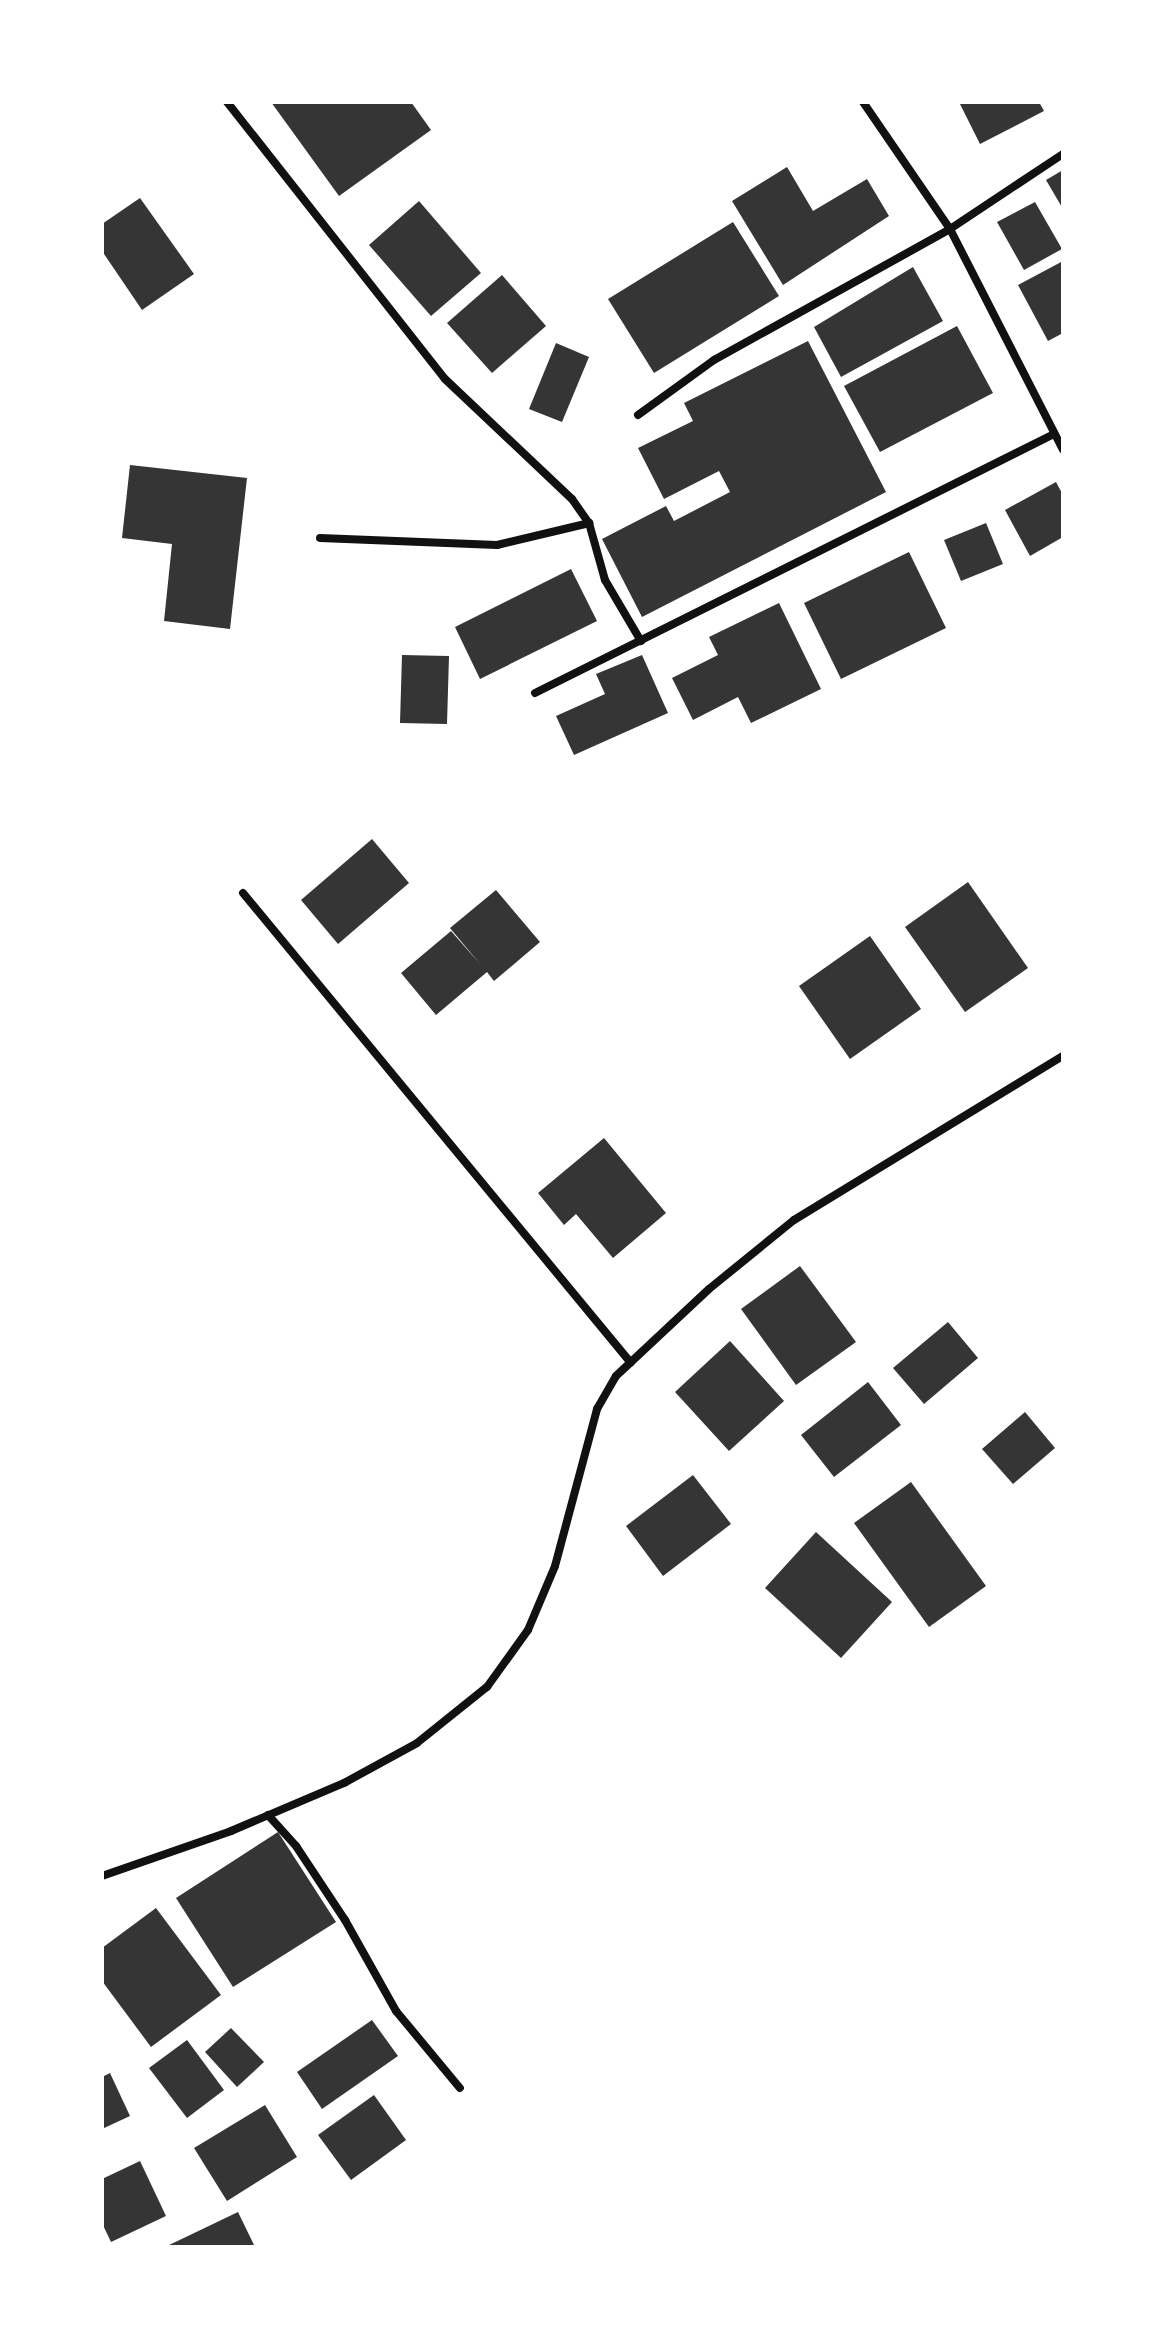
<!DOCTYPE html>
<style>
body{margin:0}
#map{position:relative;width:1165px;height:2349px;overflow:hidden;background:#fff;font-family:Jost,sans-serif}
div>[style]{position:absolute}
.building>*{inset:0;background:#353535}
.minor>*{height:8px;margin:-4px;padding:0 4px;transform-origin:4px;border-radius:4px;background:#111}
span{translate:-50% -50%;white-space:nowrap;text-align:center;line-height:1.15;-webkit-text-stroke:6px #fff;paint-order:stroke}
.frame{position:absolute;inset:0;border:104px solid #fff;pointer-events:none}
</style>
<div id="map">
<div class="building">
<div style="clip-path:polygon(271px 102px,411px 102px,431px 130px,339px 196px)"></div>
<div style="clip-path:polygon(959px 102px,1039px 102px,1044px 111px,980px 144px)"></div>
<div style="clip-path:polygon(787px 167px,813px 211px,867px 179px,889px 216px,783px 285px,732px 201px)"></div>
<div style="clip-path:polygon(1063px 170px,1063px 209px,1046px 180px)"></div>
<div style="clip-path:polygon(140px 198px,194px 274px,142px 310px,102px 251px,102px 224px)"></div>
<div style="clip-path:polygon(419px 201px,481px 273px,431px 316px,369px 245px)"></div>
<div style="clip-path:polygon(1035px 202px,1062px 249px,1024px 270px,997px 222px)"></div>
<div style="clip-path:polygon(733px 222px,779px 296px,654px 373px,608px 299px)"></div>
<div style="clip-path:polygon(1063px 261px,1063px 333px,1048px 341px,1018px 285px)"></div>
<div style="clip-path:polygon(913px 267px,943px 321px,841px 377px,814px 327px)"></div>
<div style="clip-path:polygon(502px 275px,546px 326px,492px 373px,447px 323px)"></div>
<div style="clip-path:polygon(957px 326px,993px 393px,880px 452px,844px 386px)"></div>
<div style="clip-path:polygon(808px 341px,886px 492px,642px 617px,602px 539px,666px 506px,674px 521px,730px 492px,719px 471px,664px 499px,638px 448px,693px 421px,684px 403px)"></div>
<div style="clip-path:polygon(556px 343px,589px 357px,562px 422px,529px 409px)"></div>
<div style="clip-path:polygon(130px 465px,247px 478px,230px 629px,164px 621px,172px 544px,122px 538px)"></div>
<div style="clip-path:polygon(1056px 482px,1063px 495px,1063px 537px,1030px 556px,1005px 510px)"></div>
<div style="clip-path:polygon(986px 523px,1003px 564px,961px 581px,944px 540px)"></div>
<div style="clip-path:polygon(909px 552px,946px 628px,841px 679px,804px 603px)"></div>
<div style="clip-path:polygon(571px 569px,597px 621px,480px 679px,455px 627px)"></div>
<div style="clip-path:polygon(779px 603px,821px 689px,751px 723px,738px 697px,693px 720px,672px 678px,718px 655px,709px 637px)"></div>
<div style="clip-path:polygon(402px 655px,449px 656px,447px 724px,400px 723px)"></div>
<div style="clip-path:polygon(642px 655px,668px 713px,574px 755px,556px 716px,605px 694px,596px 674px)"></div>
<div style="clip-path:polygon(372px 839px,409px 883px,338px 944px,301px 900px)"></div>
<div style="clip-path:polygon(968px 882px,1028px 968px,965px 1012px,905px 927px)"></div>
<div style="clip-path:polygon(496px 890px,540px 942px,494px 981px,487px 972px,436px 1015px,401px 973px,451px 931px,480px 964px,450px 928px)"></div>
<div style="clip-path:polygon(870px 936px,921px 1009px,850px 1059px,799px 986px)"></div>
<div style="clip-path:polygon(604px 1138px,666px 1213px,613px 1258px,576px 1214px,564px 1225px,538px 1193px)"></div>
<div style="clip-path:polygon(800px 1266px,856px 1342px,796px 1385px,741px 1309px)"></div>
<div style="clip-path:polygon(948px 1322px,978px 1358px,924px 1404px,893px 1368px)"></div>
<div style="clip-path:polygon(730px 1341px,784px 1401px,729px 1451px,675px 1392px)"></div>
<div style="clip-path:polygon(868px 1382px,901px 1425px,834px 1477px,801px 1435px)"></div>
<div style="clip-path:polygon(1025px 1412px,1055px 1448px,1013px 1484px,982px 1449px)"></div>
<div style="clip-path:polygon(693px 1475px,731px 1524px,663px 1576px,626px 1526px)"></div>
<div style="clip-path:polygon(911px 1482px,986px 1586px,929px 1627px,854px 1523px)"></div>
<div style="clip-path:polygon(816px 1532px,892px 1602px,841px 1658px,765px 1588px)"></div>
<div style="clip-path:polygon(278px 1832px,336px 1922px,233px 1987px,176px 1898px)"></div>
<div style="clip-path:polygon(156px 1908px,221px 1995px,151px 2047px,102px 1981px,102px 1948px)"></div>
<div style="clip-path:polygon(372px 2020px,398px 2056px,322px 2109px,297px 2072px)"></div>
<div style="clip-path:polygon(231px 2028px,264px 2062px,237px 2087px,205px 2052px)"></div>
<div style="clip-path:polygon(187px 2040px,224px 2090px,187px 2118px,149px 2068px)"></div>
<div style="clip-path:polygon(110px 2073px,130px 2116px,102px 2129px,102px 2077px)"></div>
<div style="clip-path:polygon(374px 2095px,406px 2140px,351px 2180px,318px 2135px)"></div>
<div style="clip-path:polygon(265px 2105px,297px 2157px,227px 2201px,194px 2148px)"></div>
<div style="clip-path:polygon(140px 2161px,166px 2216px,111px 2242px,102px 2223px,102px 2179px)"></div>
<div style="clip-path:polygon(238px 2212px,255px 2247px,165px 2247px)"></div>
</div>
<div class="minor">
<div style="left:227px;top:102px;width:352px;rotate:51.8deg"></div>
<div style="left:445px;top:379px;width:175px;rotate:43.4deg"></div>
<div style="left:572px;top:499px;width:29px;rotate:55deg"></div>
<div style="left:589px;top:523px;width:59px;rotate:74.3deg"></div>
<div style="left:605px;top:580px;width:71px;rotate:59.5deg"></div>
<div style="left:863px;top:102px;width:154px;rotate:55.6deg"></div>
<div style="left:950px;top:229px;width:248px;rotate:62.9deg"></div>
<div style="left:638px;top:415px;width:94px;rotate:-35.9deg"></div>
<div style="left:714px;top:360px;width:270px;rotate:-29deg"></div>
<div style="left:950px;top:229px;width:136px;rotate:-33.6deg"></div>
<div style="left:320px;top:538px;width:177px;rotate:2.3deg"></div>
<div style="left:497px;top:545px;width:95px;rotate:-13.4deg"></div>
<div style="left:535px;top:693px;width:580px;rotate:-26.52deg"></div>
<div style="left:243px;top:893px;width:609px;rotate:50.46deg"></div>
<div style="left:268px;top:1815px;width:42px;rotate:47.9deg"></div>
<div style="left:296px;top:1846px;width:89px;rotate:56.5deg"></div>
<div style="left:345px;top:1920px;width:104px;rotate:60.7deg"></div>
<div style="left:396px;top:2011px;width:100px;rotate:50.3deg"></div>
<div style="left:102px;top:1876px;width:137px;rotate:-19.2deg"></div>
<div style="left:231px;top:1831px;width:123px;rotate:-23deg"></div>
<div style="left:344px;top:1783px;width:83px;rotate:-28.7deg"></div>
<div style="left:417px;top:1743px;width:90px;rotate:-38.7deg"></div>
<div style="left:487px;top:1687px;width:70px;rotate:-54.3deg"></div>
<div style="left:528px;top:1630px;width:69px;rotate:-67.1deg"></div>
<div style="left:555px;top:1566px;width:163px;rotate:-75deg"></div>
<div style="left:597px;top:1409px;width:38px;rotate:-60deg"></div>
<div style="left:616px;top:1376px;width:127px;rotate:-43.1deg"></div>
<div style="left:709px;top:1289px;width:109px;rotate:-39.1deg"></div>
<div style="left:794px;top:1220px;width:315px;rotate:-31.4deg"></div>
</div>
<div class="frame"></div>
</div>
